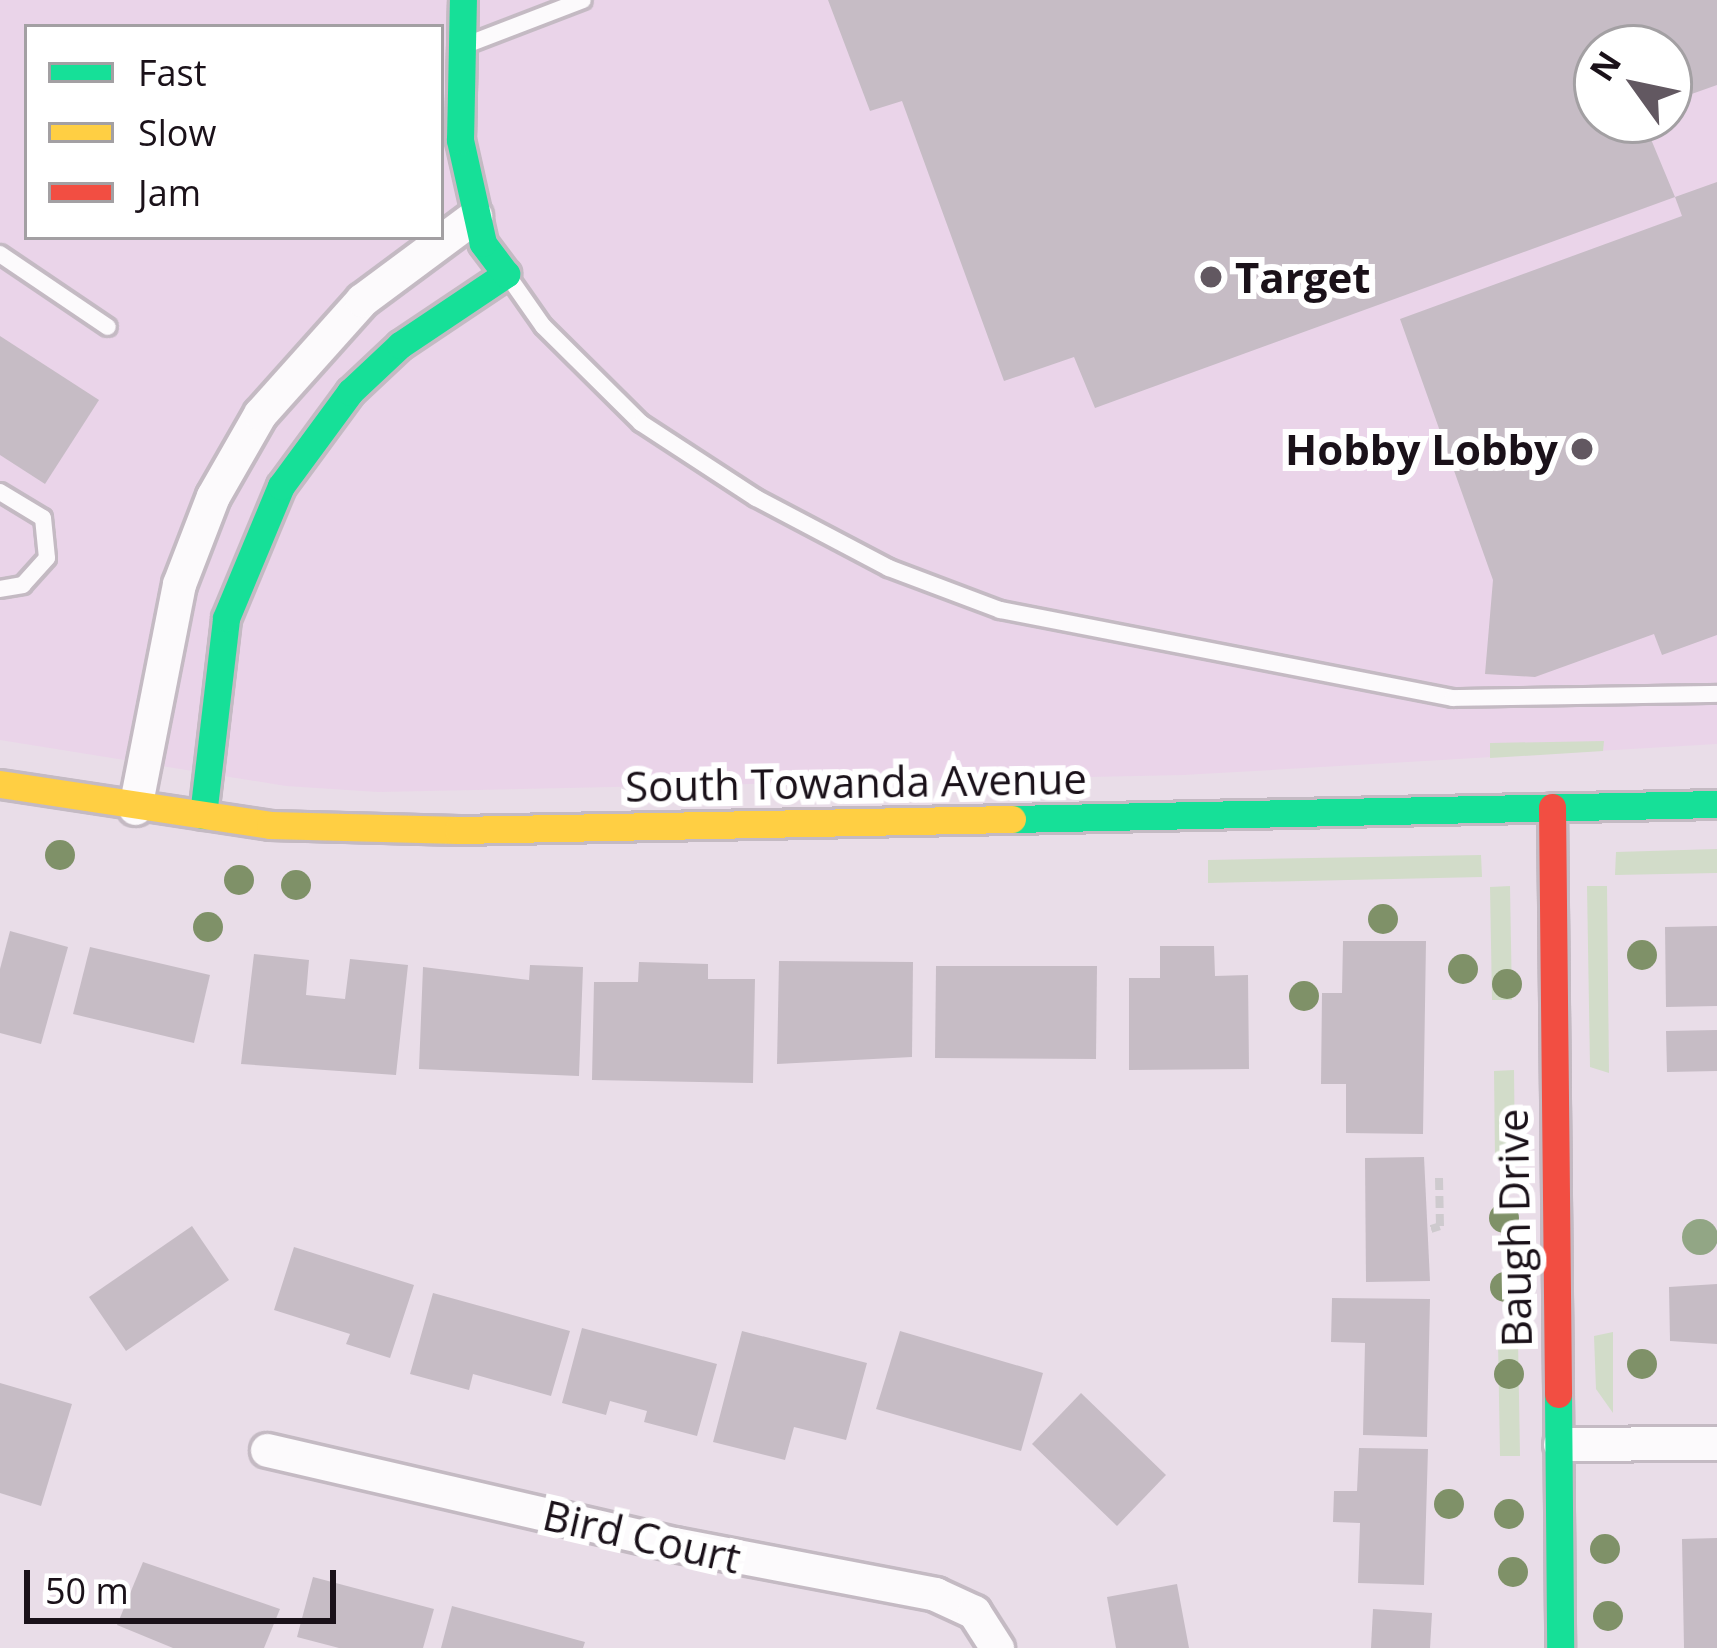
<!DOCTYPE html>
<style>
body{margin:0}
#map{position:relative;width:1717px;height:1648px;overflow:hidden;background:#e9dde8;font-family:"Open Sans",sans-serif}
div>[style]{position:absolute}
.built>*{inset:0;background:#ead4e9}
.green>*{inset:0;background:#d2dcc9}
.water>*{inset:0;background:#92a685}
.round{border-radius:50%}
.building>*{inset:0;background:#c6bcc5}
.path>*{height:8px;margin-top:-4px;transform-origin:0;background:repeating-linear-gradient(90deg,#cecace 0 12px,transparent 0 18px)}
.roads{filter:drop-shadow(3px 0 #c4bac3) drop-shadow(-3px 0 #c4bac3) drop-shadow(0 3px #c4bac3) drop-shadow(0 -3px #c4bac3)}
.lane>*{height:16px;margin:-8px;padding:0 8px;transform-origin:8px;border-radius:8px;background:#fcfafc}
.street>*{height:33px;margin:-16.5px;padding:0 16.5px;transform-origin:16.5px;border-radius:16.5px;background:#fcfafc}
.fast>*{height:27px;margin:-13.5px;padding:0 13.5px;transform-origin:13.5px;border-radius:13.5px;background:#16e098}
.slow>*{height:27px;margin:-13.5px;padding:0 13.5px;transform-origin:13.5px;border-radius:13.5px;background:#ffcf43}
.jam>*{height:27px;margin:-13.5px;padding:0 13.5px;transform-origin:13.5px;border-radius:13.5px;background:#f24e42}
.trees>*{width:30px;height:30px;margin:-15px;border-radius:50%;background:#7f9168}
.dots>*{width:33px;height:33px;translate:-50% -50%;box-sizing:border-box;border:6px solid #fff;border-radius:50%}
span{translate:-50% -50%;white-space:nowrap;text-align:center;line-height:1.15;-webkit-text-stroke:12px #fff;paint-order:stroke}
.poi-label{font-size:42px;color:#1a1119;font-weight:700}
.left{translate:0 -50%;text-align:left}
.right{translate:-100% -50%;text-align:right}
.street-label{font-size:42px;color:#1a1119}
.legend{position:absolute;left:24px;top:24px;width:420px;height:216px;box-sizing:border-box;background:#fff;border:3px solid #a3a0a3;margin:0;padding:15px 21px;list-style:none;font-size:36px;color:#1a1119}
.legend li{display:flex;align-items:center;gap:24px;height:60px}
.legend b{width:60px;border:3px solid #a3a0a3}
.north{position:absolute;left:1573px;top:24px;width:120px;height:120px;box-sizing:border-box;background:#fff;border:3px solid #a3a0a3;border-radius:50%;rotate:303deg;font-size:33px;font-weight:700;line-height:48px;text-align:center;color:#1a1119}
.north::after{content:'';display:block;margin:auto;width:42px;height:54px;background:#625861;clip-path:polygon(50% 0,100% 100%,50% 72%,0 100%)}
.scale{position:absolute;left:24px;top:1570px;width:312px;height:54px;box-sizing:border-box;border:6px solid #1a1119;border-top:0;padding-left:15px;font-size:36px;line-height:42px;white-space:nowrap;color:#1a1119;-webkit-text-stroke:9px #fff;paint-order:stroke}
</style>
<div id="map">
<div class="built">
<div style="clip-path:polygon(evenodd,0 0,1717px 0,1717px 744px,1184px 775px,378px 792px,286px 786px,0 740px,0 0,27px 27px,441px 27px,441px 237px,27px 237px,27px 27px,0 0,1597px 48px,1669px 48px,1669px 120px,1597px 120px,1597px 48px)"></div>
</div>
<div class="green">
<div style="clip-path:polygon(1604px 741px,1603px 751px,1490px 758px,1490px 743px)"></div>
<div style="clip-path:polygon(1717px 849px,1717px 873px,1615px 875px,1616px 852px)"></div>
<div style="clip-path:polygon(1481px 855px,1482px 877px,1208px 883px,1208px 860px)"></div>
<div style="clip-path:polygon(1510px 886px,1512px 1000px,1492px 1000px,1490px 887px)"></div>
<div style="clip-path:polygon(1587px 886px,1607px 886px,1609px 1073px,1590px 1067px)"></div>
<div style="clip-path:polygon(1514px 1070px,1515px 1159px,1495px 1159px,1494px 1071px)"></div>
<div style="clip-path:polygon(1613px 1332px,1613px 1413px,1596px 1389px,1594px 1336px)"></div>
<div style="clip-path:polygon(1518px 1339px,1520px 1456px,1500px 1456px,1498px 1340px)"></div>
</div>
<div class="water">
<div class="round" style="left:1682px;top:1219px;width:36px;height:36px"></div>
</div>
<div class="building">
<div style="clip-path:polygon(828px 0,1717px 0,1717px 85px,1669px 102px,1669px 48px,1597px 48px,1597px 120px,1643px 120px,1675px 197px,1095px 408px,1074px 357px,1004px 381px,902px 101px,870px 111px)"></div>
<div style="clip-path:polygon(1717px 182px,1717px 635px,1662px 655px,1654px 634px,1535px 677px,1485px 674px,1493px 580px,1400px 319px,1682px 216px,1675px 197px)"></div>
<div style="clip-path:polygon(0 336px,99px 400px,45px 484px,0 455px)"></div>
<div style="clip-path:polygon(1717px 926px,1717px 1006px,1666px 1007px,1665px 927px)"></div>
<div style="clip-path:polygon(10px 931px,68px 947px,41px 1044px,0 1033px,0 969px)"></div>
<div style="clip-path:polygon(1343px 941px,1426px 941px,1423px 1134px,1346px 1133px,1346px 1084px,1321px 1084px,1322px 993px,1342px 993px)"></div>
<div style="clip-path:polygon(1160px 946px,1214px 946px,1215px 976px,1248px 975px,1249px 1069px,1129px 1070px,1129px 978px,1160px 978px)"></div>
<div style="clip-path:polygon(90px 947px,210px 975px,194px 1043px,73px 1014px)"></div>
<div style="clip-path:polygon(254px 954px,309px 960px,306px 995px,345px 999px,350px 959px,408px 965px,396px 1075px,241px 1064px)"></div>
<div style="clip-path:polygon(779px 961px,913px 962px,912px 1057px,777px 1064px)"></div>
<div style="clip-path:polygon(639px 962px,708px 964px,708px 979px,755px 979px,753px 1083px,592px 1080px,594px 982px,638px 982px)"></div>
<div style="clip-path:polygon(530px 965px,583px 967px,579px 1076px,419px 1069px,423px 967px,529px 980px)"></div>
<div style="clip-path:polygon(936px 966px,1097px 966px,1096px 1059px,935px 1058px)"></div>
<div style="clip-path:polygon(1717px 1030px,1717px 1071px,1667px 1072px,1666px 1031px)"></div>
<div style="clip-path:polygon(1424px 1157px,1430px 1281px,1366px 1282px,1365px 1158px)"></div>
<div style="clip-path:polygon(192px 1226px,229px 1280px,126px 1351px,89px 1297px)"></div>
<div style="clip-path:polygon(294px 1247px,414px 1285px,390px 1358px,346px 1344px,350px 1334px,274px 1310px)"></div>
<div style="clip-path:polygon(1717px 1284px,1717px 1344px,1670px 1341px,1669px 1287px)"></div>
<div style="clip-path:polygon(433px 1293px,570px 1331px,551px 1396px,473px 1374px,469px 1390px,410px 1374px)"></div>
<div style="clip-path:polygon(1332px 1298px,1430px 1299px,1427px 1437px,1363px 1435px,1365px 1343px,1331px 1342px)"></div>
<div style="clip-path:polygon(582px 1328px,717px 1364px,697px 1436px,644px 1422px,647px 1411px,610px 1401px,606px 1415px,562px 1403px)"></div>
<div style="clip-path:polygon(742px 1331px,867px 1363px,846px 1440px,794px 1427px,785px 1460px,713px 1442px)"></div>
<div style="clip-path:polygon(900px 1331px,1043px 1373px,1021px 1451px,876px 1409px)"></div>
<div style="clip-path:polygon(0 1383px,72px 1404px,41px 1506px,0 1493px)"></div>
<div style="clip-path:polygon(1081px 1393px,1166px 1475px,1117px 1526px,1032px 1444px)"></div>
<div style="clip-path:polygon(1359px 1448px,1428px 1449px,1424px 1585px,1358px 1583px,1360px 1523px,1333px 1522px,1334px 1491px,1357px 1491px)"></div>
<div style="clip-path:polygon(1717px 1538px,1717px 1648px,1684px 1648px,1682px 1539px)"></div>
<div style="clip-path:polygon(143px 1562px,280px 1609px,264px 1648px,173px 1648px,117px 1625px)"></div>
<div style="clip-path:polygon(313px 1577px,434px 1609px,423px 1648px,339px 1648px,297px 1637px)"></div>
<div style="clip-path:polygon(1177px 1584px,1189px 1648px,1116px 1648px,1107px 1597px)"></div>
<div style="clip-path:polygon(452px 1606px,585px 1642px,583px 1648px,441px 1648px)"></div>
<div style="clip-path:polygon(1373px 1609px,1432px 1613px,1430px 1648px,1371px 1648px)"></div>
</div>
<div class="path">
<div style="left:1431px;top:1229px;width:9px;rotate:-18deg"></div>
<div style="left:1440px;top:1226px;width:49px;rotate:-91.2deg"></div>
</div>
<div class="roads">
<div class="lane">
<div style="left:466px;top:45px;width:125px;rotate:-21deg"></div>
<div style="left:0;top:254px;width:130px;rotate:34.1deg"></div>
<div style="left:508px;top:276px;width:61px;rotate:55deg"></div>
<div style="left:543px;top:326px;width:138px;rotate:44.7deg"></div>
<div style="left:641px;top:423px;width:137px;rotate:33.1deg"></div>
<div style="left:756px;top:498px;width:150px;rotate:27.8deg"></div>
<div style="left:889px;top:568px;width:119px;rotate:20.7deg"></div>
<div style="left:1000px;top:610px;width:461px;rotate:11deg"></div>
<div style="left:1453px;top:698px;width:264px;rotate:-0.9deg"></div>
<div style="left:0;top:492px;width:50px;rotate:31.2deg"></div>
<div style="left:43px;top:518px;width:40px;rotate:84.3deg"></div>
<div style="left:47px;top:558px;width:36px;rotate:132deg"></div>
<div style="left:23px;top:585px;width:23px;rotate:170deg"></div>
</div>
<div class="street">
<div style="left:135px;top:808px;width:228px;rotate:-78.9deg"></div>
<div style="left:179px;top:584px;width:94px;rotate:-68.9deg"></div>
<div style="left:213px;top:496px;width:95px;rotate:-60.2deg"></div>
<div style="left:260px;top:414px;width:153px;rotate:-48.2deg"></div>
<div style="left:362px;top:300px;width:141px;rotate:-36.6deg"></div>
<div style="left:1560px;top:1444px;width:157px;rotate:-0.4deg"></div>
<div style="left:267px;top:1450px;width:418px;rotate:13deg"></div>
<div style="left:674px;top:1544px;width:266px;rotate:10.8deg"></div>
<div style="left:935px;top:1594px;width:43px;rotate:24.8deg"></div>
<div style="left:974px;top:1612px;width:43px;rotate:57.4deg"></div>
</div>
<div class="fast">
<div style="left:203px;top:815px;width:198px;rotate:-83.3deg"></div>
<div style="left:226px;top:618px;width:143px;rotate:-67.4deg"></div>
<div style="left:281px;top:486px;width:117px;rotate:-53.7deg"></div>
<div style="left:350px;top:392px;width:69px;rotate:-43.2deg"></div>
<div style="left:400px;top:345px;width:128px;rotate:-33.8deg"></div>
<div style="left:506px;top:274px;width:39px;rotate:-127deg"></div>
<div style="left:483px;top:243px;width:106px;rotate:-102.6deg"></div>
<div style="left:460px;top:140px;width:140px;rotate:-88.8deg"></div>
<div style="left:1012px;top:819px;width:705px;rotate:-1.22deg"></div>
<div style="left:1558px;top:1394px;width:254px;rotate:89.5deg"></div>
</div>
<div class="slow">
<div style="left:0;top:784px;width:273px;rotate:8.6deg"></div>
<div style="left:270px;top:825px;width:188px;rotate:1.5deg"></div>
<div style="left:458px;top:830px;width:554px;rotate:-1.14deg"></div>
</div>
<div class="jam">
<div style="left:1552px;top:807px;width:587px;rotate:89.41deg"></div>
</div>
</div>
<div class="trees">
<div style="left:60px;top:855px"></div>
<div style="left:239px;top:880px"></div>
<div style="left:296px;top:885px"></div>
<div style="left:1383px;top:919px"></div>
<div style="left:208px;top:927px"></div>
<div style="left:1642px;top:955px"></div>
<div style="left:1463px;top:969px"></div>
<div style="left:1507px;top:984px"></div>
<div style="left:1304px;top:996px"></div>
<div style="left:1504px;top:1218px"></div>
<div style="left:1505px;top:1287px"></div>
<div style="left:1642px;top:1364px"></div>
<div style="left:1509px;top:1374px"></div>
<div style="left:1449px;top:1504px"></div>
<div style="left:1509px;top:1514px"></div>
<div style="left:1605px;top:1549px"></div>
<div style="left:1513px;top:1572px"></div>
<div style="left:1608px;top:1616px"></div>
</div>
<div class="dots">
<div style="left:1211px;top:277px;background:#625861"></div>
<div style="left:1582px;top:449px;background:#625861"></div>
</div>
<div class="poi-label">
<span class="left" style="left:1235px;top:277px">Target</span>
<span class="right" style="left:1558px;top:449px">Hobby Lobby</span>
</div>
<div class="street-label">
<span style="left:856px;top:782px;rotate:-1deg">South Towanda Avenue</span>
<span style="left:1514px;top:1228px;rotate:-91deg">Baugh Drive</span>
<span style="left:642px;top:1536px;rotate:13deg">Bird Court</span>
</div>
<ul class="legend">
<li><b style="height:15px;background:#16e098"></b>Fast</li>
<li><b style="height:15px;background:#ffcf43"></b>Slow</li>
<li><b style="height:15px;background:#f24e42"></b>Jam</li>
</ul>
<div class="north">N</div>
<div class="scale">50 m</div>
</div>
